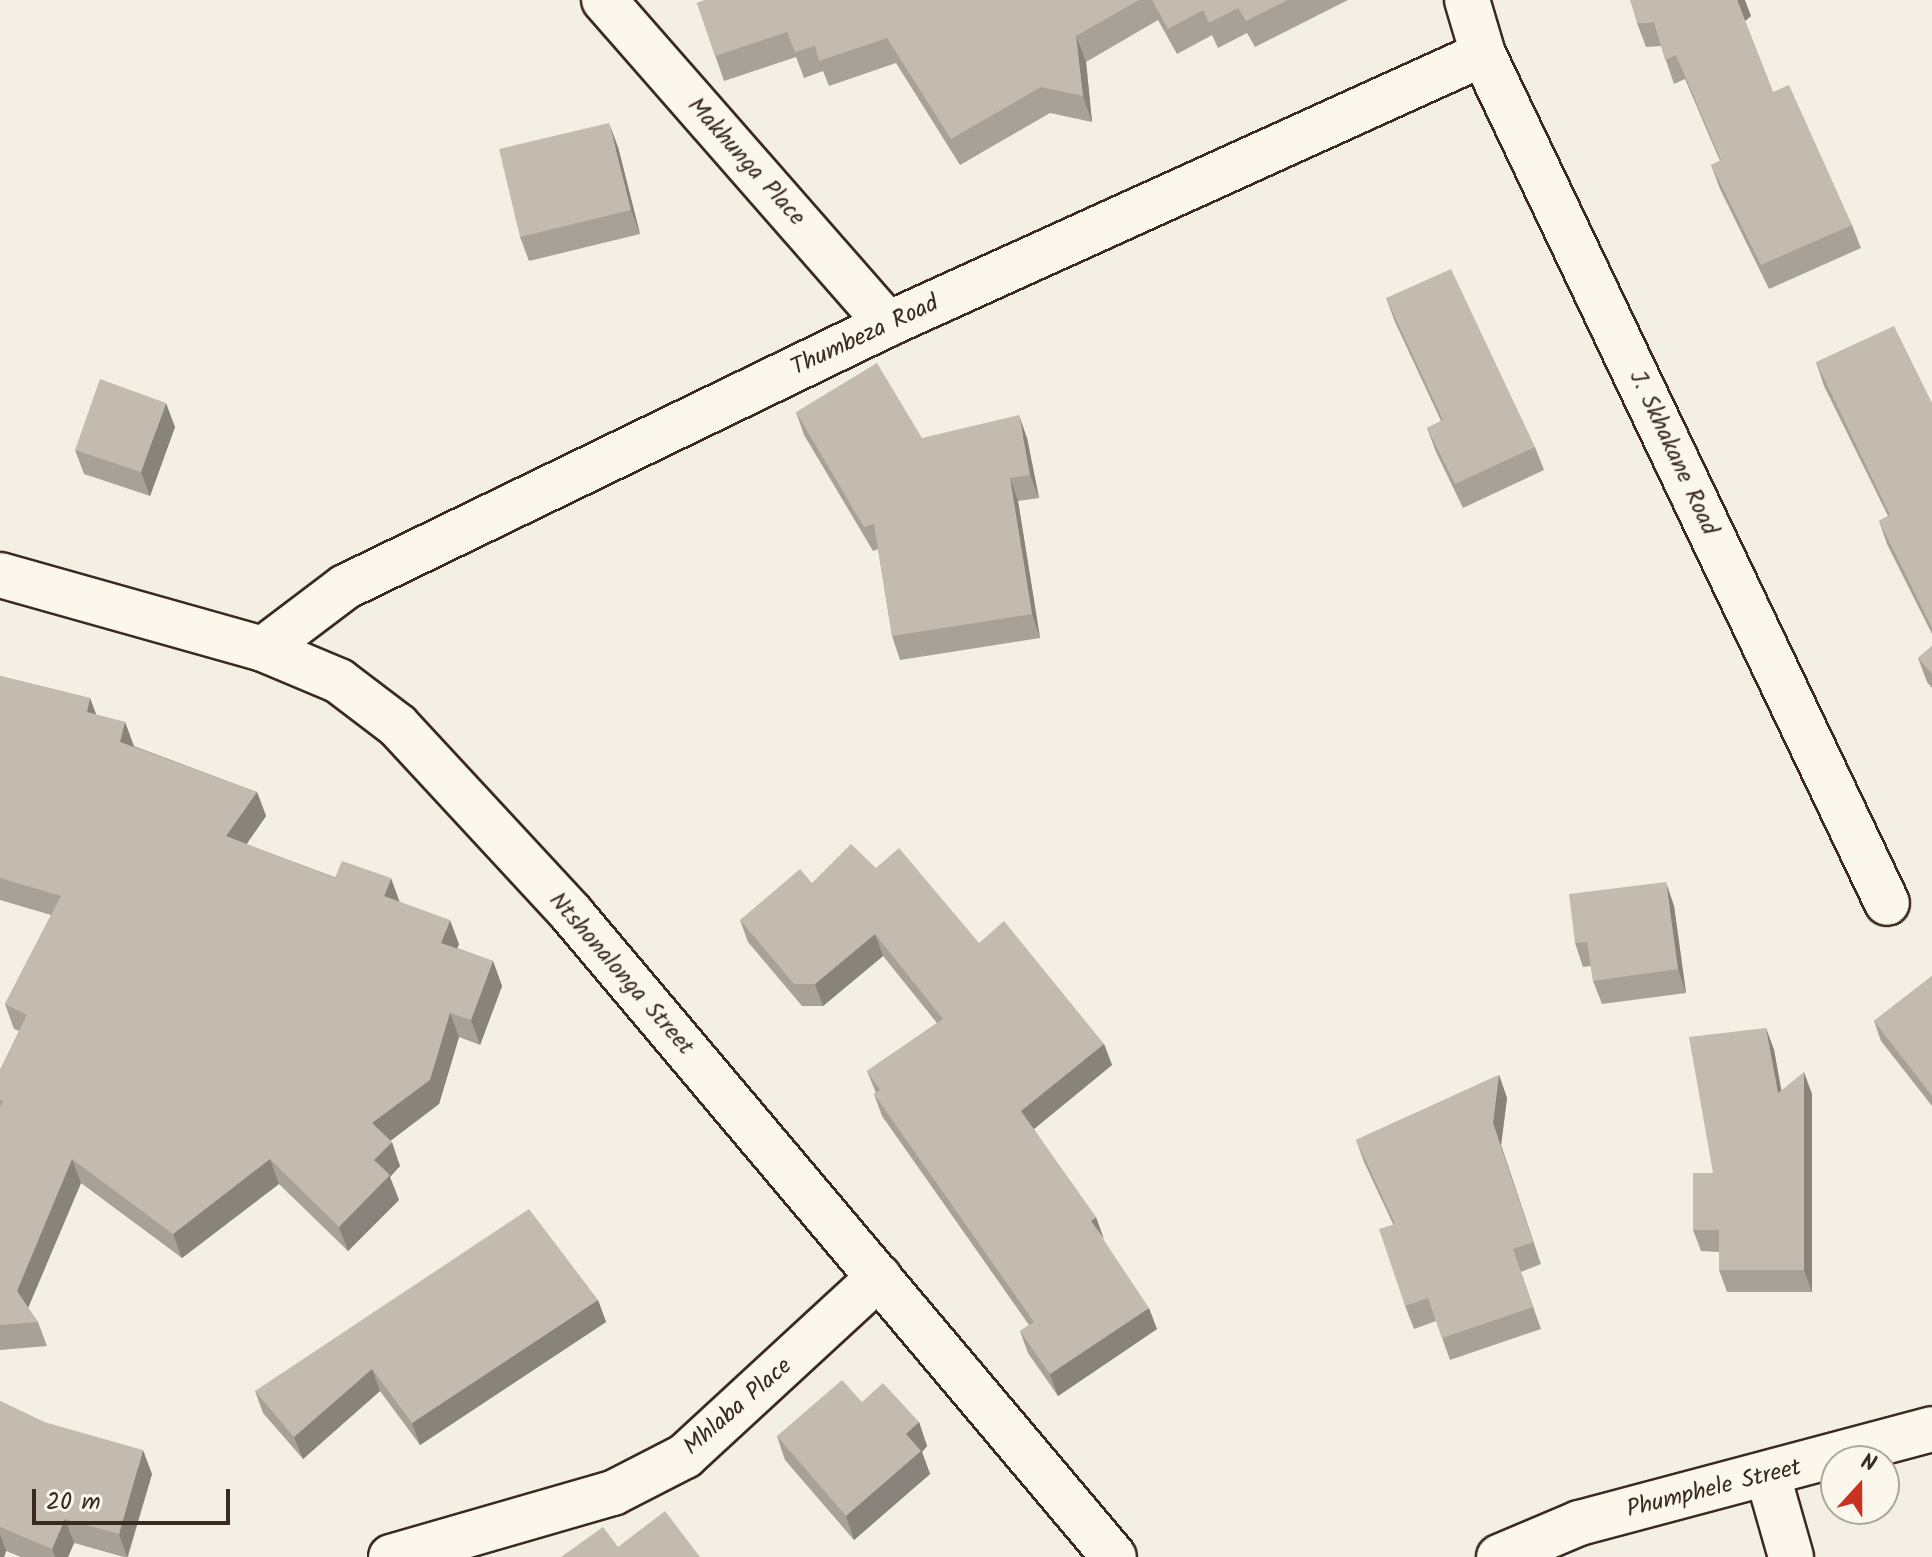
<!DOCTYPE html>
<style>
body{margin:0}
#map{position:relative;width:1932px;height:1557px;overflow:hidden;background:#f3efe4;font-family:Kalam,sans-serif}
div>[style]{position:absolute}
.roads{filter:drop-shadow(2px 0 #3b2a1e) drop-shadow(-2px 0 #3b2a1e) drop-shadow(0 2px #3b2a1e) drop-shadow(0 -2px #3b2a1e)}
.minor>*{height:44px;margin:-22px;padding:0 22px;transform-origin:22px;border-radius:22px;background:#fbf7ec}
.wall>*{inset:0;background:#a8a197}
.shaded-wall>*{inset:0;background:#88837b}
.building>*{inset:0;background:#c3bbb0}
span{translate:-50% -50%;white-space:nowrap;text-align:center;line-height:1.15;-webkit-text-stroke:7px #fbf7ec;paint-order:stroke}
.street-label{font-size:24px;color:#3b2a1e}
.north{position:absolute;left:1820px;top:1445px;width:80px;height:80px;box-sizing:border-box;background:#fbf7ec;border:2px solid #aea59a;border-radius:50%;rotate:21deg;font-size:22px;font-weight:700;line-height:32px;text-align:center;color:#3b2a1e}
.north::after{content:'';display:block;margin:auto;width:28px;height:36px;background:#c8321e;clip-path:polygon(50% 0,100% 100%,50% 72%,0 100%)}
.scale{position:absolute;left:32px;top:1489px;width:198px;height:36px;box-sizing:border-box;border:4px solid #3b2a1e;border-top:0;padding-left:10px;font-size:24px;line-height:28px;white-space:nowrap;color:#3b2a1e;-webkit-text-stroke:6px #fbf7ec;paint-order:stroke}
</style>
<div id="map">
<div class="roads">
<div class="minor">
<div style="left:604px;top:0;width:431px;rotate:48.8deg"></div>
<div style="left:1467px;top:0;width:56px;rotate:73.5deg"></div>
<div style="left:1483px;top:54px;width:940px;rotate:64.55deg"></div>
<div style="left:0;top:575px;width:273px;rotate:15.7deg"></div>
<div style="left:263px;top:649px;width:82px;rotate:22.8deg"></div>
<div style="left:339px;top:681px;width:74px;rotate:37.3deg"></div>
<div style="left:398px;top:726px;width:255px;rotate:47.2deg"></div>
<div style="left:571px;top:913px;width:842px;rotate:49.86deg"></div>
<div style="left:263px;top:649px;width:103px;rotate:-37.1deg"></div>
<div style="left:345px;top:587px;width:603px;rotate:-25.84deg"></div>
<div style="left:888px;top:324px;width:653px;rotate:-24.41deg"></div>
<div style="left:1768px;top:1476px;width:84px;rotate:74.1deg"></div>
<div style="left:391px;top:1557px;width:231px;rotate:-16.1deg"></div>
<div style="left:613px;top:1493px;width:81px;rotate:-27.2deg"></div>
<div style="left:685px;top:1456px;width:264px;rotate:-42.7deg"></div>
<div style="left:1499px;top:1557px;width:87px;rotate:-23deg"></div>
<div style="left:1579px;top:1523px;width:365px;rotate:-14.9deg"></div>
</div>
</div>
<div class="wall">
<div style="clip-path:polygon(705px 0,1348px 0,1255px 47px,1247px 33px,1218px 48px,1212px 35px,1177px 54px,1158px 20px,1086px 62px,1092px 122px,1050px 113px,960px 165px,896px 63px,829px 86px,823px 71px,804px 78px,796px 57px,724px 81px,697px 3px)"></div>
<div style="clip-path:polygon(1751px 16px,1745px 21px,1773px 92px,1852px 225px,1861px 248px,1769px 289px,1720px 189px,1711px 165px,1720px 161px,1685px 79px,1674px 84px,1661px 46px,1646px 47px,1637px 23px)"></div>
<div style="clip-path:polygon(618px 147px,640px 234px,529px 261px,520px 237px)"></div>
<div style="clip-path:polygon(1386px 298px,1535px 447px,1544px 470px,1463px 508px,1436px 452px,1427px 428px,1441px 421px,1395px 322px)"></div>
<div style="clip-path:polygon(1816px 362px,1932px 403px,1932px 634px,1887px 544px,1879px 521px,1888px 516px,1824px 386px)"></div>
<div style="clip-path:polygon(796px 412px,922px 438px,1027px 438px,1039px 498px,1018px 501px,1040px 638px,900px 660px,892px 636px,878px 549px,873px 551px,804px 435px)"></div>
<div style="clip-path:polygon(175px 427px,150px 496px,84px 474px,75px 450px)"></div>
<div style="clip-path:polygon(1932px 646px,1932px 688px,1927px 682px,1918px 658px)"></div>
<div style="clip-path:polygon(0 676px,90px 698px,96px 715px,125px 722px,134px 746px,257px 792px,266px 816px,246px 844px,399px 901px,459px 944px,457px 948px,493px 961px,502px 986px,480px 1045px,459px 1037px,439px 1104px,390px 1141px,400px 1166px,390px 1177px,399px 1200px,348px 1251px,279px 1184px,182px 1258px,81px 1183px,28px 1308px,38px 1322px,47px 1346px,0 1350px,0 1070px,19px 1031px,14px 1029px,5px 1004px,51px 915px,0 900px)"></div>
<div style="clip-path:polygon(876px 868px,979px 943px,1104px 1044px,1112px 1065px,1034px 1129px,1103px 1239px,1157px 1329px,1058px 1396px,1028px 1353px,1020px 1331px,1029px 1325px,882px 1116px,874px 1094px,876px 1093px,867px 1071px,937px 1023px,883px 956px,823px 1006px,802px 1006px,748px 942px,740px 920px,812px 883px)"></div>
<div style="clip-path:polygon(1674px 906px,1686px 993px,1602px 1004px,1593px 981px,1591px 966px,1583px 967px,1575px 943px)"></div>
<div style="clip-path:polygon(1932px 976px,1932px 1106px,1881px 1041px,1874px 1021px)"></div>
<div style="clip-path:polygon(1766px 1028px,1774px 1050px,1781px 1090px,1812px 1094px,1812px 1292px,1727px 1292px,1719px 1270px,1719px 1252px,1701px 1251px,1693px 1230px)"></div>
<div style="clip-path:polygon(1499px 1075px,1507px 1098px,1501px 1145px,1541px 1264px,1521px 1272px,1541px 1329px,1450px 1360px,1436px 1321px,1414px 1329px,1405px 1306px,1393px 1224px,1364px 1162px,1356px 1140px)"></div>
<div style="clip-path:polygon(598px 1300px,606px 1322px,420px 1445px,380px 1391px,303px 1459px,263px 1413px,255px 1391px)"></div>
<div style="clip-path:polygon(0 1401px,152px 1474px,128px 1557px,124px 1557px,74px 1543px,68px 1557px,21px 1557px,6px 1551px,4px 1557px,0 1557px)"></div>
<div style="clip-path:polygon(862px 1402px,919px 1422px,927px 1446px,922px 1452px,930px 1474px,854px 1540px,785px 1460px,777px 1436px)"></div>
</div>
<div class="shaded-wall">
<div style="clip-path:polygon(1737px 0,1745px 0,1751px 16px,1745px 21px)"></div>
<div style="clip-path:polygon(1076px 36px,1086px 62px,1092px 122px,1083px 96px)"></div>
<div style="clip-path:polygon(609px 123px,618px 147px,640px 234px,631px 210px)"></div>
<div style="clip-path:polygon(166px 403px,175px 427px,150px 496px,141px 472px)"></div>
<div style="clip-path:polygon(1019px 415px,1027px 438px,1039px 498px,1030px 475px)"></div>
<div style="clip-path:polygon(1010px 478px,1018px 501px,1040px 638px,1032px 614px)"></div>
<div style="clip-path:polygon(90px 698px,99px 722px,87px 712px)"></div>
<div style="clip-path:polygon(125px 722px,134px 747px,120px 742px)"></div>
<div style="clip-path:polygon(257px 792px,266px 816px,235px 861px,226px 836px)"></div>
<div style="clip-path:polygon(391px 878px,400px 903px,384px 896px)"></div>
<div style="clip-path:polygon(1666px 882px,1674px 906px,1686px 993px,1678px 969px)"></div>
<div style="clip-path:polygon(450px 920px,459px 944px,450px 967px,441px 943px)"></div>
<div style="clip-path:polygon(875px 934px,883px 956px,823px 1006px,815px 984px)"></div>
<div style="clip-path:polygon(493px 961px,502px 986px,480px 1045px,471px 1020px)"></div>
<div style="clip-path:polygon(450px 1013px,459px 1037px,439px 1104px,381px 1148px,372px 1123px)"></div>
<div style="clip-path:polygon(1766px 1028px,1774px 1050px,1786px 1115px,1778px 1093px)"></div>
<div style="clip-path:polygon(1104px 1044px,1112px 1065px,1029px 1133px,1021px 1111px)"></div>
<div style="clip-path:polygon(1804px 1072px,1812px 1094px,1812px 1292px,1804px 1270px)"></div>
<div style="clip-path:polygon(1499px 1075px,1507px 1098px,1501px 1145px,1541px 1264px,1493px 1123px)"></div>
<div style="clip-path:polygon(392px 1142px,400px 1166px,390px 1177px,399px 1200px,348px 1251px,339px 1227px,374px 1160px)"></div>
<div style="clip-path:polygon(72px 1159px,81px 1183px,25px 1315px,17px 1291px)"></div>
<div style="clip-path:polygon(270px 1159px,279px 1184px,182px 1258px,173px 1234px)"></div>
<div style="clip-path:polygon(1096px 1217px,1104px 1239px,1091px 1221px)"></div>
<div style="clip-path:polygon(598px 1300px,606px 1322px,420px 1445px,412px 1423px)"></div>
<div style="clip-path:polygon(1149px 1308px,1157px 1329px,1058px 1396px,1050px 1374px)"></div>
<div style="clip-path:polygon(372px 1369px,380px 1391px,303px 1459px,294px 1437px)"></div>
<div style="clip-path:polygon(919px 1422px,927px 1446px,922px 1452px,930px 1474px,854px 1540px,846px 1516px,906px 1434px)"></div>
<div style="clip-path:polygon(143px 1450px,152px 1474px,127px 1557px,119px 1534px)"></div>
<div style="clip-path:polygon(65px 1519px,74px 1543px,68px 1557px,55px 1557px,52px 1549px)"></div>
<div style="clip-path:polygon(0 1534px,6px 1551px,4px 1557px,0 1557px)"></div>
</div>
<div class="building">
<div style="clip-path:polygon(705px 0,1139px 0,1076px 36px,1083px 96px,1041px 87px,951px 139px,887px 38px,819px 61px,815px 46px,795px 52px,787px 32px,715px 56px,697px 3px)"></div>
<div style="clip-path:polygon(1152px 0,1288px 0,1246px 21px,1238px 8px,1209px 23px,1203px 10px,1168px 29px)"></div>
<div style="clip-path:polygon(1630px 0,1737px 0,1773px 92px,1789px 85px,1852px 225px,1761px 265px,1711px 165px,1721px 160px,1676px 55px,1665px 60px,1654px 22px,1637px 23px)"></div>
<div style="clip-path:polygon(609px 123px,631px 210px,520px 237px,499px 149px)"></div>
<div style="clip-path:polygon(1451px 269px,1535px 447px,1455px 484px,1427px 428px,1443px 420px,1386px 298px)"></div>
<div style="clip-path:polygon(1894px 326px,1932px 403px,1932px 628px,1879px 521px,1890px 515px,1816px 362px)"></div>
<div style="clip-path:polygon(877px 363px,922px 438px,1019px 415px,1030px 475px,1010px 478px,1032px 614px,892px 636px,874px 524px,864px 527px,796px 412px)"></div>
<div style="clip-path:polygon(100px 379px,166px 403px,141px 472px,75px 450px)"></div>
<div style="clip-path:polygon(1932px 646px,1932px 674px,1918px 658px)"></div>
<div style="clip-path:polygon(0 676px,90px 698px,87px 712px,125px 722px,120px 742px,257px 792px,226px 836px,335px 878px,342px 861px,391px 878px,384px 896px,450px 920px,441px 943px,493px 961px,471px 1020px,450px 1013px,430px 1080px,372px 1123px,392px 1142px,374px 1160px,390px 1175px,339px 1227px,270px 1159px,173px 1234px,72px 1159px,17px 1291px,38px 1322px,0 1325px,0 1107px,3px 1101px,0 1100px,0 1070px,27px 1015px,5px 1004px,61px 896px,0 878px)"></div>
<div style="clip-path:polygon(851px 844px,876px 868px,899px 848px,979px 943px,1004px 921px,1104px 1044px,1021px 1111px,1096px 1217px,1091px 1221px,1149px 1308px,1050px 1374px,1020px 1331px,1034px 1322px,874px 1094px,880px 1090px,867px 1071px,943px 1019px,875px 934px,815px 984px,794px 984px,740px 920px,800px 869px,812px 883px)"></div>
<div style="clip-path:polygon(1666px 882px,1678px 969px,1593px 981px,1587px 942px,1575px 943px,1569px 894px)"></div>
<div style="clip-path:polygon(1932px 976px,1932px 1096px,1874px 1021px)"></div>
<div style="clip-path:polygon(1766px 1028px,1778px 1093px,1804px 1072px,1804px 1270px,1719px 1270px,1719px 1230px,1693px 1230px,1693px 1173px,1713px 1173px,1689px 1037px)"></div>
<div style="clip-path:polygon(1499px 1075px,1493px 1123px,1533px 1242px,1513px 1249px,1533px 1307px,1442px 1338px,1428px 1298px,1405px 1306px,1379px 1229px,1395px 1224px,1356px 1140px)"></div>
<div style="clip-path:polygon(529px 1209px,598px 1300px,412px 1423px,372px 1369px,294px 1437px,255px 1391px)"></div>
<div style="clip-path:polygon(842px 1380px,862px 1402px,883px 1383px,919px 1422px,906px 1434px,921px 1451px,846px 1516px,777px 1436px)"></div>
<div style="clip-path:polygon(0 1401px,44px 1422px,143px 1450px,119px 1534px,65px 1519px,52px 1549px,0 1527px)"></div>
<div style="clip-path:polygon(665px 1511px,700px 1557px,561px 1557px,603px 1527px,618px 1547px)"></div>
</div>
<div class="street-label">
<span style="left:746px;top:162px;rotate:48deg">Makhunga Place</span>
<span style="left:865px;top:336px;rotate:-25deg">Thumbeza Road</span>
<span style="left:1673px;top:453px;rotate:65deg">J. Skhakane Road</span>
<span style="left:621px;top:974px;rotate:49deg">Ntshonalonga Street</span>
<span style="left:738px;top:1407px;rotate:-41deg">Mhlaba Place</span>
<span style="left:1714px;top:1489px;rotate:-14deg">Phumphele Street</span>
</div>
<div class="north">N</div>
<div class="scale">20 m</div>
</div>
